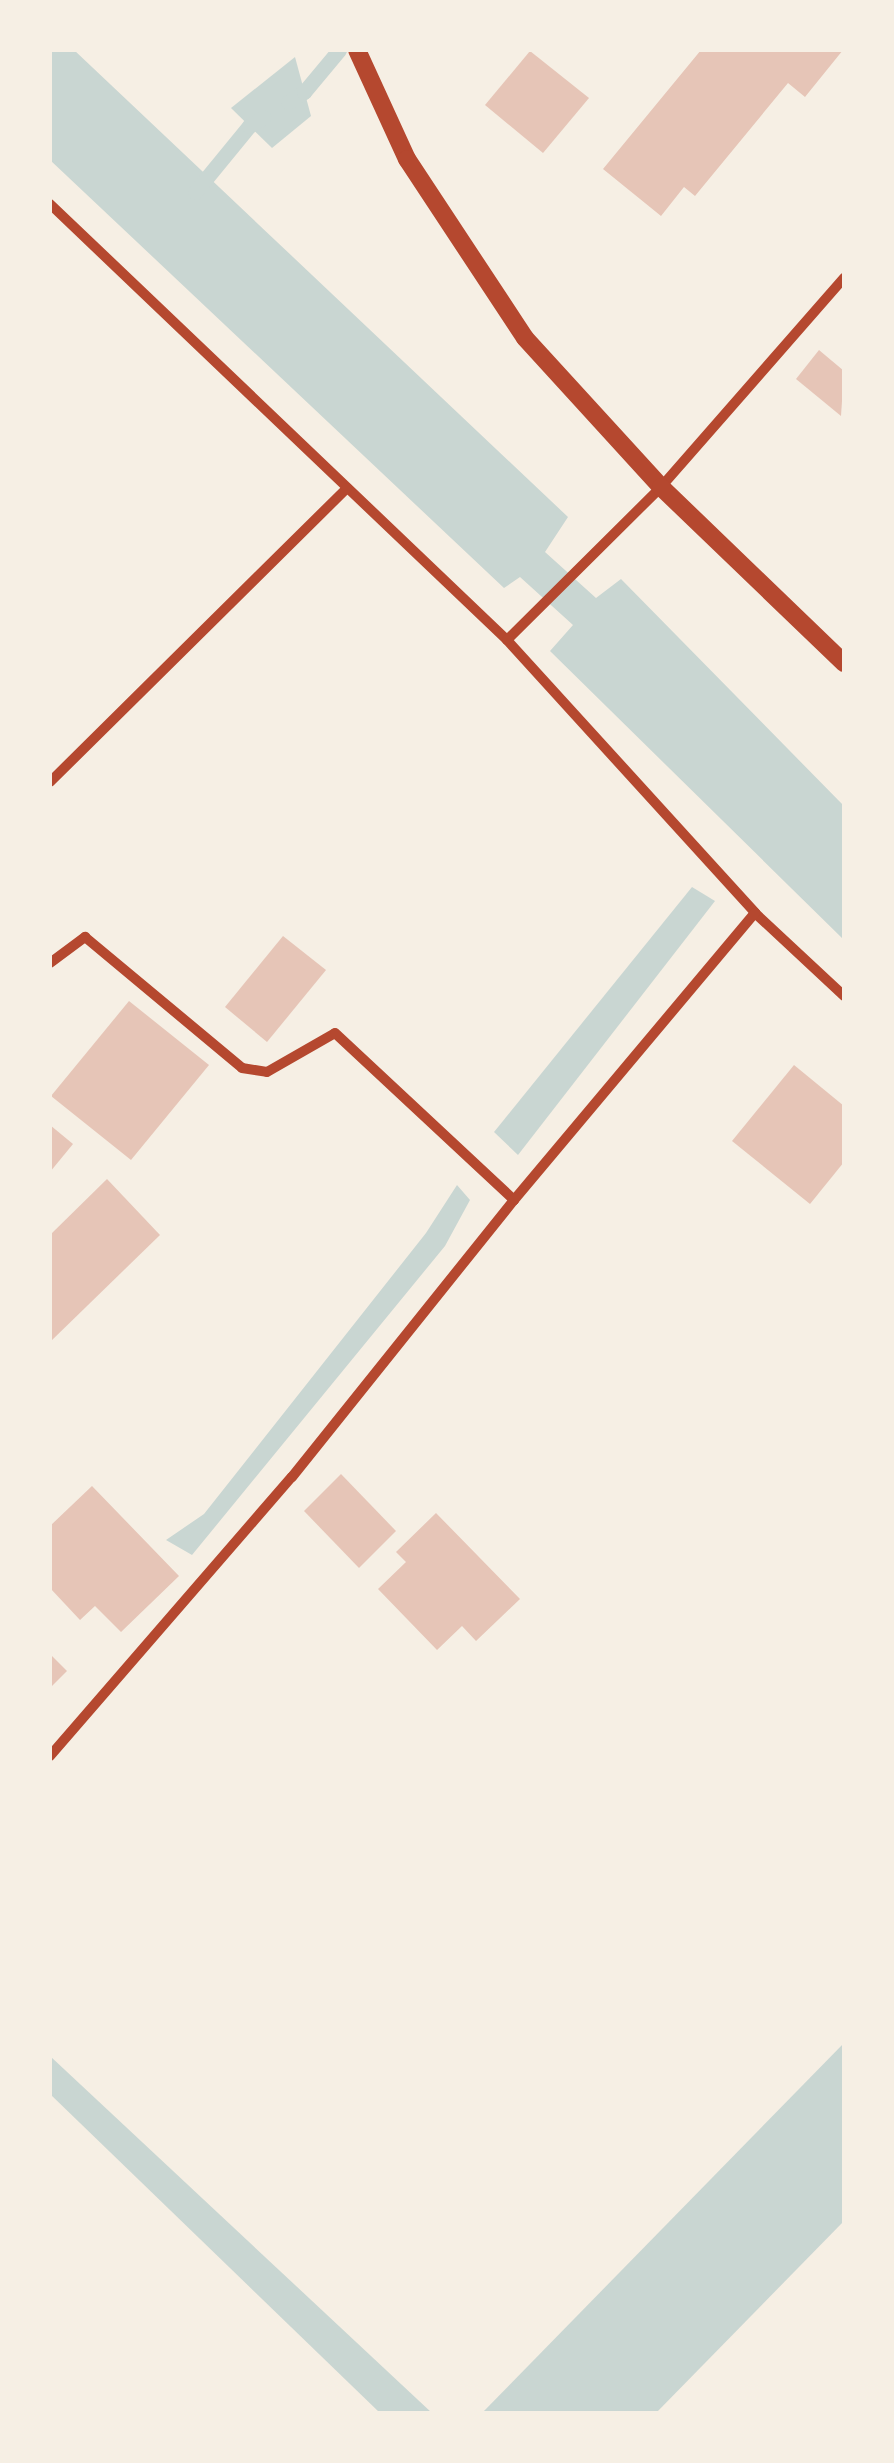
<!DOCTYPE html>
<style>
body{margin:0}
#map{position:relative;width:894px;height:2463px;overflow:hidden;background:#f6efe4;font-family:Lato,sans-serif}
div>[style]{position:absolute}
.water>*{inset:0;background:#c9d6d2}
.stream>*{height:15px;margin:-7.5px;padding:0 7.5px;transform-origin:7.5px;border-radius:7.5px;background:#c9d6d2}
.building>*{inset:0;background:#e6c5b7}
.minor>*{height:10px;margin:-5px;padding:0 5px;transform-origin:5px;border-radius:5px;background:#b5482f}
.tertiary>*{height:18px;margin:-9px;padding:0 9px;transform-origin:9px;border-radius:9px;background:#b5482f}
span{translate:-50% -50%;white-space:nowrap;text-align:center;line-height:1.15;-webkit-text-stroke:8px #f6efe4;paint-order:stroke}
.frame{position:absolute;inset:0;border:52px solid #f6efe4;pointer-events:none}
</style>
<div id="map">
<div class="water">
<div style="clip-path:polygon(50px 50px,74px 50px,568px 517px,545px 552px,596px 598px,621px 579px,844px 806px,844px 940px,550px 651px,573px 625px,520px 577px,504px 588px,50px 160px)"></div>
<div style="clip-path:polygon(295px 57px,311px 116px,272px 148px,231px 108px)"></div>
<div style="clip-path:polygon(692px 887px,715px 901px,518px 1155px,494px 1132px)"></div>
<div style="clip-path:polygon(457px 1185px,470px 1200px,445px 1246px,192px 1555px,166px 1540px,204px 1514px,426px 1233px)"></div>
<div style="clip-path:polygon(844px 2043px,844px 2221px,656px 2413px,482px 2413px)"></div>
<div style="clip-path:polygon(50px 2056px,432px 2413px,380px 2413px,50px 2094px)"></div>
</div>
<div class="stream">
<div style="left:288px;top:102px;width:19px;rotate:-32deg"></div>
<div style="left:304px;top:92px;width:55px;rotate:-50.2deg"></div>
<div style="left:195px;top:192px;width:85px;rotate:-50.7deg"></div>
<div style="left:249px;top:126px;width:17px;rotate:-31deg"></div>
</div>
<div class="building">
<div style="clip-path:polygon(701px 50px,843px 50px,805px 97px,788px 83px,695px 196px,684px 187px,661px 216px,603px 169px)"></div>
<div style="clip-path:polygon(530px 51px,589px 98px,543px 153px,485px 105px)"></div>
<div style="clip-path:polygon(819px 350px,844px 371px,841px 416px,796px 379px)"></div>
<div style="clip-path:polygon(283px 936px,326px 970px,267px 1042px,225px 1007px)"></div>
<div style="clip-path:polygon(129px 1001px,209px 1065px,131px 1160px,51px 1096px)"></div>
<div style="clip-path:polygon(794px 1065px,844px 1106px,844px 1162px,810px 1204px,732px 1141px)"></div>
<div style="clip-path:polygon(50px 1125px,73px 1144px,50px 1172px)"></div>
<div style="clip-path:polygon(107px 1179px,160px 1235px,50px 1342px,50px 1235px)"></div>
<div style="clip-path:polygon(341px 1474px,396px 1531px,359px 1568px,304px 1511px)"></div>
<div style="clip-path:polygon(92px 1486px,179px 1576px,121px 1632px,95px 1606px,80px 1620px,50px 1588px,50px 1526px)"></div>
<div style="clip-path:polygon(436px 1513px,520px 1599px,476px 1641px,462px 1626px,437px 1650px,378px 1589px,406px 1562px,396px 1552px)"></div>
<div style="clip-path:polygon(50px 1654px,67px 1671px,50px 1688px)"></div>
</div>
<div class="minor">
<div style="left:50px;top:204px;width:632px;rotate:43.65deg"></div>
<div style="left:507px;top:640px;width:369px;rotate:47.7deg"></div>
<div style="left:755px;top:913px;width:122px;rotate:43deg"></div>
<div style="left:507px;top:640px;width:217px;rotate:-44.8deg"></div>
<div style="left:661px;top:487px;width:278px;rotate:-48.8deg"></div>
<div style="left:50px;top:782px;width:418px;rotate:-44.7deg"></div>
<div style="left:50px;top:963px;width:44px;rotate:-36.6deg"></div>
<div style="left:85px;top:937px;width:204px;rotate:39.8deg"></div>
<div style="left:242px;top:1068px;width:25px;rotate:9deg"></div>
<div style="left:267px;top:1072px;width:78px;rotate:-29.8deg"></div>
<div style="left:335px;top:1033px;width:245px;rotate:43deg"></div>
<div style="left:50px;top:1756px;width:369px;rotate:-49.1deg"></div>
<div style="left:292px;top:1477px;width:355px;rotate:-51.3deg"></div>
<div style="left:514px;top:1200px;width:375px;rotate:-50deg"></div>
</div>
<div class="tertiary">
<div style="left:357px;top:50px;width:120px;rotate:65.4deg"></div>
<div style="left:407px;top:159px;width:214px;rotate:56.6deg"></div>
<div style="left:525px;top:338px;width:202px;rotate:47.6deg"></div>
<div style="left:661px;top:487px;width:254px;rotate:43.9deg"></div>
</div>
<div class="frame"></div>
</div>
